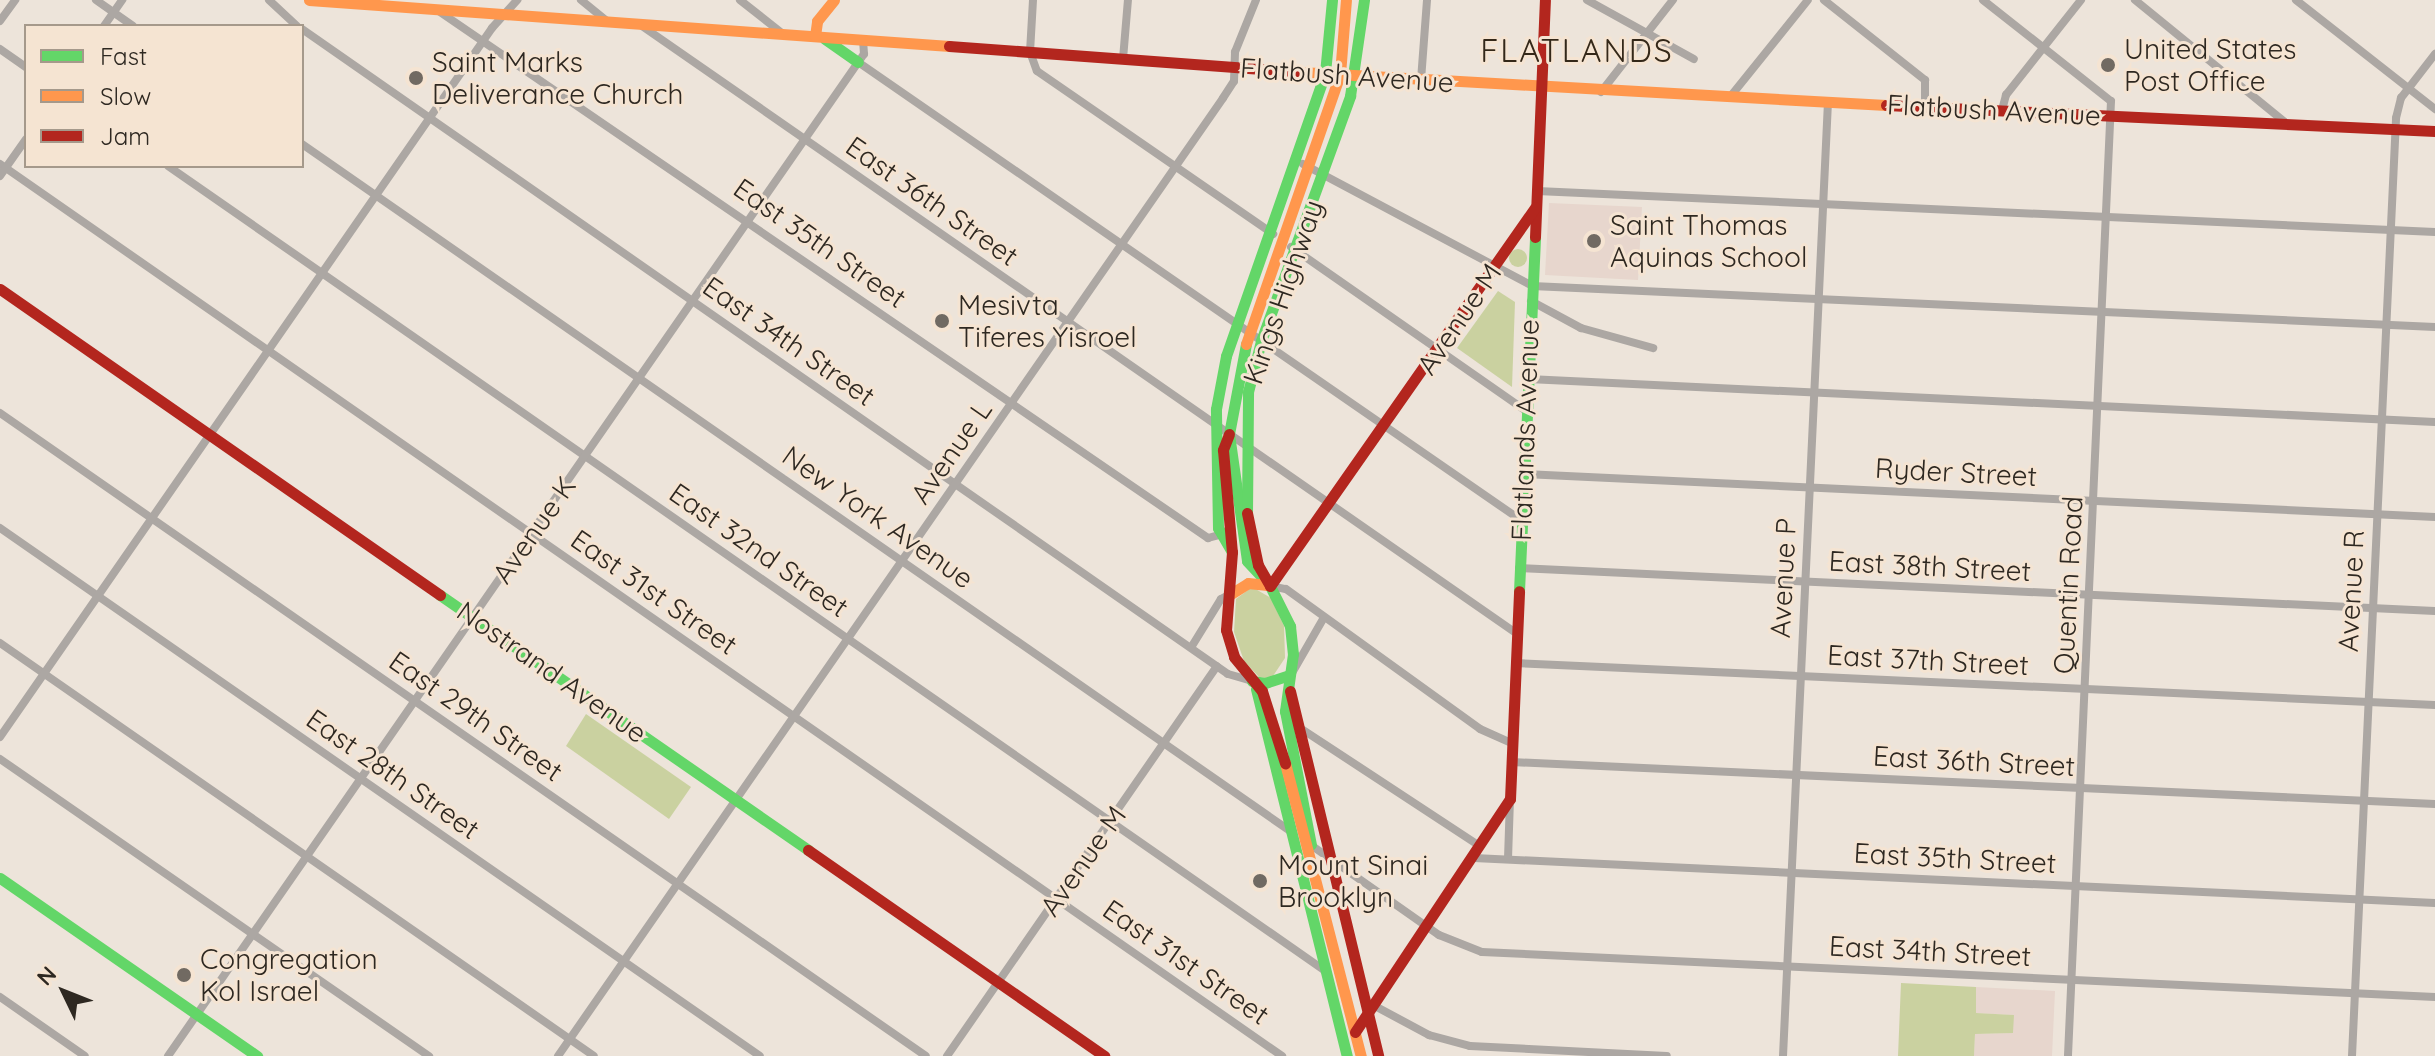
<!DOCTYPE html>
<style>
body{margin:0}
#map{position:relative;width:2435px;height:1056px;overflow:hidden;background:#ede4da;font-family:Quicksand,sans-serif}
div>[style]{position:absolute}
.industrial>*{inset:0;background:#e7d6cd}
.green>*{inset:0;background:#cad1a0}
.round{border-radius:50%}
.street>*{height:8px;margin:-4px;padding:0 4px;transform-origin:4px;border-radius:4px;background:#aca7a3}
.fast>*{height:11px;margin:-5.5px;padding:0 5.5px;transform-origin:5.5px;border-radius:5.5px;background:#63d668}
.slow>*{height:11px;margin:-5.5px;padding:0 5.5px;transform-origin:5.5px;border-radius:5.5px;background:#ff974d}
.jam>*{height:11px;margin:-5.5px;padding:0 5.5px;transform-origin:5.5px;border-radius:5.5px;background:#b3261e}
.dots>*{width:22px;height:22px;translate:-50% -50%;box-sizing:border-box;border:4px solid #f5e4d2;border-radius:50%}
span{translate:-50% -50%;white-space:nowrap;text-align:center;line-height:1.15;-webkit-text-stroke:6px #f5e4d2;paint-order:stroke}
.poi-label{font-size:28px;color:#2e2821}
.left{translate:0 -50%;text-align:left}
.street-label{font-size:28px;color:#2e2821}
.quarter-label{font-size:32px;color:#342819;letter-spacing:2px}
.legend{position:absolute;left:24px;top:24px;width:280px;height:144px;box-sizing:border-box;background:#f5e4d2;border:2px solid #a5998b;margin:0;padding:10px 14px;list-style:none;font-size:24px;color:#2e2821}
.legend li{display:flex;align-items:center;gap:16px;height:40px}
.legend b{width:40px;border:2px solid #a5998b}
.north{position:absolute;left:24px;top:952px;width:80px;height:80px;-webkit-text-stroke:6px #f5e4d2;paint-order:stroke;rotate:313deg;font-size:22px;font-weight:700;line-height:32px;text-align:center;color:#2e2821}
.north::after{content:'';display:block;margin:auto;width:28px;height:36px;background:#2e2821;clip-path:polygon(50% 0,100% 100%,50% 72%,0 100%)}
</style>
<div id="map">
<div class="industrial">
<div style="clip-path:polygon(1549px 203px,1642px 207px,1638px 280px,1545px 275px)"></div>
<div style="clip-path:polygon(1976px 987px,2055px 991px,2052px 1056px,1974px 1056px,1975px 1034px,2010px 1033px,2013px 1015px,1975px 1013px)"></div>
</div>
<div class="green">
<div class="round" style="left:1509px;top:249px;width:18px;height:18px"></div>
<div style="clip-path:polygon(1498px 291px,1515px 302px,1512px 387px,1457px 348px)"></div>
<div style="clip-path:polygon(1252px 587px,1271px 598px,1284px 626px,1285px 658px,1271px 679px,1259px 677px,1244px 661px,1234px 632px,1236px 599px)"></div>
<div style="clip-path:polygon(586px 714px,691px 787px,669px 819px,566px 746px)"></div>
<div style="clip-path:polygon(1901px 983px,1976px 987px,1976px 1013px,2014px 1015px,2013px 1033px,1975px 1034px,1974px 1056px,1898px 1056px)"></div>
</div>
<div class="street">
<div style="left:96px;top:0;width:45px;rotate:35.1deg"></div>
<div style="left:269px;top:0;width:38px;rotate:43deg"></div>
<div style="left:581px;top:0;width:33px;rotate:39deg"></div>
<div style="left:740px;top:0;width:55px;rotate:38.3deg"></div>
<div style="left:1033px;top:0;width:52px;rotate:93.3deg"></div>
<div style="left:1030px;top:52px;width:20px;rotate:70deg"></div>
<div style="left:1037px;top:71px;width:287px;rotate:34.6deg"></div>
<div style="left:1587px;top:0;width:122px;rotate:28.9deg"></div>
<div style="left:1824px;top:0;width:129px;rotate:38.4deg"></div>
<div style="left:1925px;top:80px;width:26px;rotate:90deg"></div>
<div style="left:1983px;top:0;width:163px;rotate:38.3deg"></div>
<div style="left:2111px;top:101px;width:956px;rotate:92.58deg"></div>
<div style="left:2135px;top:0;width:195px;rotate:39.2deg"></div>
<div style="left:2296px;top:0;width:177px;rotate:38.1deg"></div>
<div style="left:440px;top:12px;width:931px;rotate:34.41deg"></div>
<div style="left:1208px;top:538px;width:11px;rotate:-15deg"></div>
<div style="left:0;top:21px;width:26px;rotate:-54deg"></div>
<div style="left:104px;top:26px;width:32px;rotate:-55deg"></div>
<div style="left:642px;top:26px;width:1064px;rotate:34.78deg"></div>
<div style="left:302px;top:29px;width:1128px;rotate:34.86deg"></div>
<div style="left:1228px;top:674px;width:25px;rotate:16deg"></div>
<div style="left:0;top:49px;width:32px;rotate:35deg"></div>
<div style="left:1123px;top:59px;width:59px;rotate:-85.2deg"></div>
<div style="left:858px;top:62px;width:807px;rotate:34.65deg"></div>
<div style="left:1421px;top:80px;width:80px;rotate:-85.7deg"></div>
<div style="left:1601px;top:92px;width:117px;rotate:-52deg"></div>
<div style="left:1730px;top:97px;width:124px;rotate:-51.2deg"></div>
<div style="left:2002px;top:110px;width:16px;rotate:-75deg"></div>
<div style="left:2006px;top:95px;width:121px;rotate:-51.7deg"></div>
<div style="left:302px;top:144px;width:1207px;rotate:34.81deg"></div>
<div style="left:0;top:164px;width:1562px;rotate:34.83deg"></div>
<div style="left:1303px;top:164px;width:259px;rotate:28deg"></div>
<div style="left:1532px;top:286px;width:904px;rotate:2.6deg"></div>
<div style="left:168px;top:166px;width:1408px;rotate:34.82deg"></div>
<div style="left:0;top:176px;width:45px;rotate:-54.9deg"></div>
<div style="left:1537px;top:191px;width:899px;rotate:2.61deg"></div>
<div style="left:1291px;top:247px;width:285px;rotate:34.9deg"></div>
<div style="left:1531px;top:301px;width:57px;rotate:28.4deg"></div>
<div style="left:1581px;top:328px;width:75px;rotate:15.5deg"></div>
<div style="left:1528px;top:379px;width:908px;rotate:2.71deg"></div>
<div style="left:0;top:413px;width:1127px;rotate:34.78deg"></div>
<div style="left:1524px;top:474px;width:912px;rotate:2.7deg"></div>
<div style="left:0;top:528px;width:925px;rotate:34.79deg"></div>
<div style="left:1519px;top:568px;width:917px;rotate:2.69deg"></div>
<div style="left:1270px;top:586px;width:16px;rotate:11deg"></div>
<div style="left:1286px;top:589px;width:239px;rotate:35.8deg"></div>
<div style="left:1480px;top:729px;width:34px;rotate:24deg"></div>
<div style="left:0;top:643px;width:723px;rotate:34.81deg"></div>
<div style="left:1192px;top:646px;width:55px;rotate:-58.3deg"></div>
<div style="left:1221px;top:599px;width:9px;rotate:-27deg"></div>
<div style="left:1515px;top:663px;width:921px;rotate:2.61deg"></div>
<div style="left:1292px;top:673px;width:62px;rotate:-60.1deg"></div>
<div style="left:1297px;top:726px;width:219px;rotate:33.3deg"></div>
<div style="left:0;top:737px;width:863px;rotate:-55.24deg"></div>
<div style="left:492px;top:28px;width:38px;rotate:-48deg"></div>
<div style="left:0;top:759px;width:522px;rotate:34.7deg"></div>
<div style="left:1512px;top:762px;width:924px;rotate:2.61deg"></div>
<div style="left:1308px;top:843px;width:160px;rotate:35.1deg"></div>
<div style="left:1439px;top:935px;width:46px;rotate:21.6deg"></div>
<div style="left:1482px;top:952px;width:954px;rotate:2.7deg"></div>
<div style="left:1474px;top:858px;width:962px;rotate:2.68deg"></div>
<div style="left:1508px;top:859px;width:59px;rotate:-88.1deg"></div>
<div style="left:0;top:997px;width:103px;rotate:34.8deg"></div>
<div style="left:1373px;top:1005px;width:64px;rotate:28.2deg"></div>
<div style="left:1429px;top:1035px;width:42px;rotate:15deg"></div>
<div style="left:1470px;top:1046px;width:197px;rotate:2.9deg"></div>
<div style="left:168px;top:1056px;width:1220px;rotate:-55.22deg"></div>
<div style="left:864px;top:54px;width:14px;rotate:-94deg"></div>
<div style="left:558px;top:1056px;width:1166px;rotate:-55.23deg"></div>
<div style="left:1223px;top:98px;width:20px;rotate:-57deg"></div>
<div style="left:1234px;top:81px;width:29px;rotate:-88deg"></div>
<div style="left:1235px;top:52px;width:56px;rotate:-68deg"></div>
<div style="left:947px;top:1056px;width:474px;rotate:-55.3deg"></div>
<div style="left:1783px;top:1056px;width:955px;rotate:-87.3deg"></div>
<div style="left:2352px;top:1056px;width:939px;rotate:-87.31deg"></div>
<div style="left:2396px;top:118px;width:21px;rotate:-76deg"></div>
<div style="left:2401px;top:98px;width:56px;rotate:-52.3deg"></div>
</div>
<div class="fast">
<div style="left:825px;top:39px;width:40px;rotate:34.9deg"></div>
<div style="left:1246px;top:344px;width:92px;rotate:100.7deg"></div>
<div style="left:1229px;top:434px;width:128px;rotate:81.9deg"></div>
<div style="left:1247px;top:561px;width:34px;rotate:47deg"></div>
<div style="left:1270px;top:586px;width:45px;rotate:63.4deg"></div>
<div style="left:1290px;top:626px;width:28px;rotate:84deg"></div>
<div style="left:1293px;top:654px;width:58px;rotate:98deg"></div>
<div style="left:1285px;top:711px;width:136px;rotate:79deg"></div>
<div style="left:1247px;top:513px;width:121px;rotate:-89.5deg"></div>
<div style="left:1248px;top:392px;width:53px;rotate:-75.7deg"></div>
<div style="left:1261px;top:341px;width:261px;rotate:-70deg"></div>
<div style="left:1350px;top:96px;width:97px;rotate:-81.7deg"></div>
<div style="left:1232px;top:552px;width:28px;rotate:-120deg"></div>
<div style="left:1218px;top:528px;width:119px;rotate:-91deg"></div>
<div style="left:1216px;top:409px;width:54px;rotate:-79.3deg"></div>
<div style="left:1226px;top:356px;width:300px;rotate:-70.7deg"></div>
<div style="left:1325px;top:73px;width:73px;rotate:-84.5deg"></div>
<div style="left:1519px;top:591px;width:354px;rotate:-87.4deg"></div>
<div style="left:440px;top:595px;width:448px;rotate:34.7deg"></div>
<div style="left:1252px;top:681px;width:13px;rotate:9deg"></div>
<div style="left:1265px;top:683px;width:25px;rotate:-18deg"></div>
<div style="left:1256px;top:689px;width:378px;rotate:76.1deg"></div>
<div style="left:0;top:878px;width:313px;rotate:34.7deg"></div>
</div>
<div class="slow">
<div style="left:309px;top:0;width:642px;rotate:4.11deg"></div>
<div style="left:815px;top:36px;width:15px;rotate:-82deg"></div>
<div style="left:817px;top:21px;width:27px;rotate:-51deg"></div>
<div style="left:1301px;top:72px;width:586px;rotate:3.23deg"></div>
<div style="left:1246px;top:344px;width:286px;rotate:-70.8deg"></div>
<div style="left:1340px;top:74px;width:74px;rotate:-85.4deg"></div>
<div style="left:1229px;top:595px;width:22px;rotate:-32deg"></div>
<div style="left:1248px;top:583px;width:19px;rotate:6deg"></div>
<div style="left:1285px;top:763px;width:303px;rotate:75.5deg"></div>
</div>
<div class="jam">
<div style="left:949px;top:46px;width:353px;rotate:4.2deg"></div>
<div style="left:1886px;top:105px;width:550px;rotate:2.71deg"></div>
<div style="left:1535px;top:237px;width:237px;rotate:-87.6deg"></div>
<div style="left:0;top:289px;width:536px;rotate:34.82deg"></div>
<div style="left:1229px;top:434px;width:17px;rotate:111deg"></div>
<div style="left:1223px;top:450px;width:102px;rotate:85deg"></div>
<div style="left:1232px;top:552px;width:78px;rotate:94.4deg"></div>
<div style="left:1226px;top:630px;width:28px;rotate:73deg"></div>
<div style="left:1234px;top:657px;width:44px;rotate:50.5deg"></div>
<div style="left:1262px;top:691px;width:76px;rotate:72.3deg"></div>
<div style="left:1247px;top:513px;width:53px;rotate:78.1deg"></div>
<div style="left:1258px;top:565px;width:24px;rotate:60deg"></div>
<div style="left:1270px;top:586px;width:462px;rotate:-55deg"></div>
<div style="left:1290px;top:691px;width:375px;rotate:76.4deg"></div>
<div style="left:808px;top:850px;width:361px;rotate:34.8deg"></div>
<div style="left:1355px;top:1032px;width:280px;rotate:-56.4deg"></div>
<div style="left:1510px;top:799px;width:208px;rotate:-87.5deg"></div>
</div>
<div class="dots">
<div style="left:2108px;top:65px;background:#716a62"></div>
<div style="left:416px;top:78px;background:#716a62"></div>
<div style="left:1594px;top:241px;background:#716a62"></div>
<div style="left:942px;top:321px;background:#716a62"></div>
<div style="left:1260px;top:881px;background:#716a62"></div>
<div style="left:184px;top:975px;background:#716a62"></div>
</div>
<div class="poi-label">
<span class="left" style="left:2124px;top:65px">United States<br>Post Office</span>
<span class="left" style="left:432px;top:78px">Saint Marks<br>Deliverance Church</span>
<span class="left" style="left:1610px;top:241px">Saint Thomas<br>Aquinas School</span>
<span class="left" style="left:958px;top:321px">Mesivta<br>Tiferes Yisroel</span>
<span class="left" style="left:1278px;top:881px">Mount Sinai<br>Brooklyn</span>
<span class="left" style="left:200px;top:975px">Congregation<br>Kol Israel</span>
</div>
<div class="street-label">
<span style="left:1347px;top:75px;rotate:4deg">Flatbush Avenue</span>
<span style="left:1994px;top:110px;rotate:3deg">Flatbush Avenue</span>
<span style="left:932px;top:201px;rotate:35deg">East 36th Street</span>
<span style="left:820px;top:243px;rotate:35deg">East 35th Street</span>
<span style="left:1283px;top:292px;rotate:-71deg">Kings Highway</span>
<span style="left:1459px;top:319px;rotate:-56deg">Avenue M</span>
<span style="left:789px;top:341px;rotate:35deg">East 34th Street</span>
<span style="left:1525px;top:430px;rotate:-88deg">Flatlands Avenue</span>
<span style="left:951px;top:452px;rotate:-55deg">Avenue L</span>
<span style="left:1956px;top:472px;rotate:3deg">Ryder Street</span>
<span style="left:878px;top:517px;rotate:35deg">New York Avenue</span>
<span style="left:534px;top:530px;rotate:-55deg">Avenue K</span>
<span style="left:759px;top:550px;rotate:35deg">East 32nd Street</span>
<span style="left:1930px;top:566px;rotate:3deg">East 38th Street</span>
<span style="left:1783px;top:578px;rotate:-87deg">Avenue P</span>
<span style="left:2068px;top:585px;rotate:-87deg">Quentin Road</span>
<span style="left:2351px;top:591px;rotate:-87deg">Avenue R</span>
<span style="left:654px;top:592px;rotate:35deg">East 31st Street</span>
<span style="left:1928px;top:660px;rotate:3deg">East 37th Street</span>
<span style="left:552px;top:672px;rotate:35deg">Nostrand Avenue</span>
<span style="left:476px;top:716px;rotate:35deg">East 29th Street</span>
<span style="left:1974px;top:761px;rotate:3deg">East 36th Street</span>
<span style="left:393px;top:774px;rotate:35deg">East 28th Street</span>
<span style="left:1955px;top:858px;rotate:3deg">East 35th Street</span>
<span style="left:1083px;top:861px;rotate:-55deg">Avenue M</span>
<span style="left:1930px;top:951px;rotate:3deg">East 34th Street</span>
<span style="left:1186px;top:962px;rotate:35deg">East 31st Street</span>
</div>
<div class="quarter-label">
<span style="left:1577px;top:50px">FLATLANDS</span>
</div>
<ul class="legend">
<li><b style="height:10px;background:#63d668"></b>Fast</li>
<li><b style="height:10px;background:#ff974d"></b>Slow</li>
<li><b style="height:10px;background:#b3261e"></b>Jam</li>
</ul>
<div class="north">N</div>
</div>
